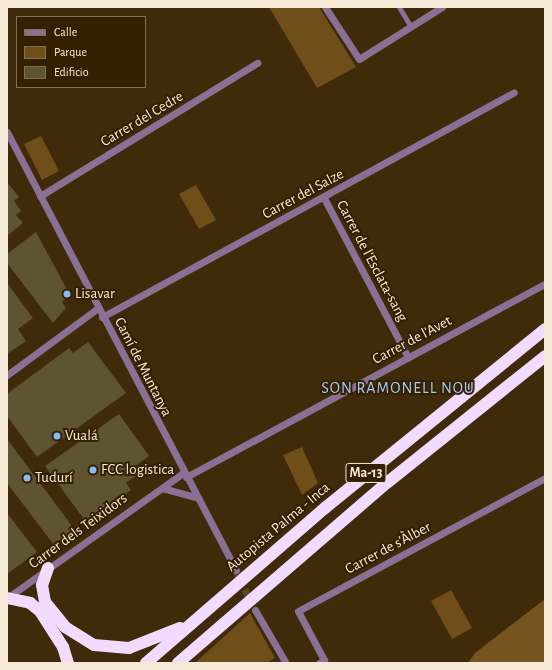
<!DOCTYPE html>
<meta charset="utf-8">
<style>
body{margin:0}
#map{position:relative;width:552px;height:670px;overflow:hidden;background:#3f2a09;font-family:"Alegreya Sans",sans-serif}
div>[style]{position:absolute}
.green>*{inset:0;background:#6f4e19}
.forest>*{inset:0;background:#76541e}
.building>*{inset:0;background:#5e5430}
.minor-tunnel>*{height:7px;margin-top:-3.5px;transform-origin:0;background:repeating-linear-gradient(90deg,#5b4728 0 7px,transparent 0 10.5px)}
.pedestrian>*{height:5px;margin:-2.5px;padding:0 2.5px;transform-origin:2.5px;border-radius:2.5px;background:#897094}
.minor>*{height:7px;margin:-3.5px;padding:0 3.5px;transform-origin:3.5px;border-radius:3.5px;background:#897094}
.motorway>*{height:12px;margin:-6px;padding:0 6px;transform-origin:6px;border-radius:6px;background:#f3daff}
.dots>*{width:11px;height:11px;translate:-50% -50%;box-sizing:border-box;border:2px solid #342000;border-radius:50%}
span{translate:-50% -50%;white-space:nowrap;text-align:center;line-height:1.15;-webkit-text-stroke:4px #342000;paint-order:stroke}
.shield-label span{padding:1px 3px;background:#342000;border:1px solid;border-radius:3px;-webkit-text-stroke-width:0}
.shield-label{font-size:14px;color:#f7e9d8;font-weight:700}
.street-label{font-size:15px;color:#f7e9d8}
.poi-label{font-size:15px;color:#f7e9d8}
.left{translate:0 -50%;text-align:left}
.neighbourhood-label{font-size:16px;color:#a4cafa;letter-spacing:1px}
.frame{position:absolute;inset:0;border:8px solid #f7e9d8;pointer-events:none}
.legend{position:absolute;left:16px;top:16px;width:130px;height:72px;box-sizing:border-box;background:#342000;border:1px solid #827056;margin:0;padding:5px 7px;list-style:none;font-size:12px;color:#f7e9d8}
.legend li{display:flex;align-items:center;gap:8px;height:20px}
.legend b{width:20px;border:1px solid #827056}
</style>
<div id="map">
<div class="green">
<div style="clip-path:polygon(269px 7px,319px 7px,356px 67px,317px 88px)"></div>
<div style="clip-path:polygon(41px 136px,59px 171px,42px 180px,24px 144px)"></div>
<div style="clip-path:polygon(196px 185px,216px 220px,199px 229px,179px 194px)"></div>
<div style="clip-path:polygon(302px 447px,318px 483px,302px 495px,283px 455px)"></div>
<div style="clip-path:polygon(451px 590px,472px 628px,452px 639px,431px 601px)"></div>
<div style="clip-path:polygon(250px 613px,275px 658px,267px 663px,195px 663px)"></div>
</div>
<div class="forest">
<div style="clip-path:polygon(545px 599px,545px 663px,468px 663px,475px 653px)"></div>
</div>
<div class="building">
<div style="clip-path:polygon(7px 182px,19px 197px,14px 201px,21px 211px,16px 215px,23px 223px,7px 236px)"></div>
<div style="clip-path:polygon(36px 232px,70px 295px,62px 302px,66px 308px,53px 323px,7px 263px,7px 254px)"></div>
<div style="clip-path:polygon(7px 283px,33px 318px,18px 329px,26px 341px,7px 354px)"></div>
<div style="clip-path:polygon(88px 342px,126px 393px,37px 457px,7px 416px,7px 394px,69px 348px,73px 353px)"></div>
<div style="clip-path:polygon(119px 414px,149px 456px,135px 466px,140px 473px,126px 483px,131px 490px,86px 522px,45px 466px)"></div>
<div style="clip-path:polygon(7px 439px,75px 530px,54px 545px,7px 483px)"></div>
<div style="clip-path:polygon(7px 513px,37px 552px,7px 574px)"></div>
</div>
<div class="minor-tunnel">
<div style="left:236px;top:570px;width:38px;rotate:65deg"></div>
</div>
<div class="pedestrian">
<div style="left:399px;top:7px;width:23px;rotate:59deg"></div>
</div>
<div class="minor">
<div style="left:325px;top:7px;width:62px;rotate:56.8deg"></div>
<div style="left:359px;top:59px;width:98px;rotate:-32.1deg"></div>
<div style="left:7px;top:132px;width:494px;rotate:62.4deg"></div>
<div style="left:40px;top:196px;width:255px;rotate:-31.5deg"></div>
<div style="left:324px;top:198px;width:180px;rotate:62.2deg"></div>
<div style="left:102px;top:317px;width:469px;rotate:-28.6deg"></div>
<div style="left:7px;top:375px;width:113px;rotate:-36.4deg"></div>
<div style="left:186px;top:477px;width:408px;rotate:-28.3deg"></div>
<div style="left:162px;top:488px;width:35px;rotate:15deg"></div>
<div style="left:7px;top:598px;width:216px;rotate:-35.4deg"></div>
<div style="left:255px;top:610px;width:61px;rotate:59.7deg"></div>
<div style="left:319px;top:663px;width:6px;rotate:-31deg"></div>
<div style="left:324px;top:660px;width:55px;rotate:-118deg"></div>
<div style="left:298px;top:611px;width:281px;rotate:-28.3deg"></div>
</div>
<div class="motorway">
<div style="left:48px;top:568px;width:18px;rotate:109deg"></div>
<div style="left:42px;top:585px;width:17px;rotate:80deg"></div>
<div style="left:45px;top:602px;width:32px;rotate:51deg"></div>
<div style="left:65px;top:627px;width:34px;rotate:32deg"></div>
<div style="left:94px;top:645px;width:35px;rotate:5deg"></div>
<div style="left:129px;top:648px;width:55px;rotate:-21.4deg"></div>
<div style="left:7px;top:598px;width:24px;rotate:12deg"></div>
<div style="left:30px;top:603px;width:13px;rotate:39deg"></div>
<div style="left:40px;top:611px;width:43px;rotate:57.4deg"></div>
<div style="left:63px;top:647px;width:17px;rotate:73deg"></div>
<div style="left:146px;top:663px;width:237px;rotate:-40.9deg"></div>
<div style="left:325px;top:508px;width:284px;rotate:-39.1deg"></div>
<div style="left:178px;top:663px;width:277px;rotate:-40.8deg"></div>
<div style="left:388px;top:482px;width:201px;rotate:-38.7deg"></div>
</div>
<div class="dots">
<div style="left:67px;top:294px;background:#87bbfc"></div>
<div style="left:57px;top:436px;background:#87bbfc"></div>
<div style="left:93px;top:470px;background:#87bbfc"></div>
<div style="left:27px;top:478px;background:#87bbfc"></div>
</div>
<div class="shield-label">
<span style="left:366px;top:473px">Ma-13</span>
</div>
<div class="street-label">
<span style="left:142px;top:119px;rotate:-31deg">Carrer del Cedre</span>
<span style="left:303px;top:194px;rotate:-28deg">Carrer del Salze</span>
<span style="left:372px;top:261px;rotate:62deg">Carrer de l'Esclata-sang</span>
<span style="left:412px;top:340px;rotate:-28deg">Carrer de l'Avet</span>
<span style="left:143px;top:367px;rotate:63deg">Camí de Muntanya</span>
<span style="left:278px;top:527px;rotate:-40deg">Autopista Palma - Inca</span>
<span style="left:78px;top:531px;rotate:-36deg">Carrer dels Teixidors</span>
<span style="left:388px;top:548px;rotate:-28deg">Carrer de s'Àlber</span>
</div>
<div class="poi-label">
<span class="left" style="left:75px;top:294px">Lisavar</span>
<span class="left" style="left:65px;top:436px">Vualá</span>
<span class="left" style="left:101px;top:470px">FCC logistica</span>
<span class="left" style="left:35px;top:478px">Tudurí</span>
</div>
<div class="neighbourhood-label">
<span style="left:398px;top:388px">SON RAMONELL NOU</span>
</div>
<div class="frame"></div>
<ul class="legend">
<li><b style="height:5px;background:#897094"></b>Calle</li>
<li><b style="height:11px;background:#6f4e19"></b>Parque</li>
<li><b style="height:11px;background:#5e5430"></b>Edificio</li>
</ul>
</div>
